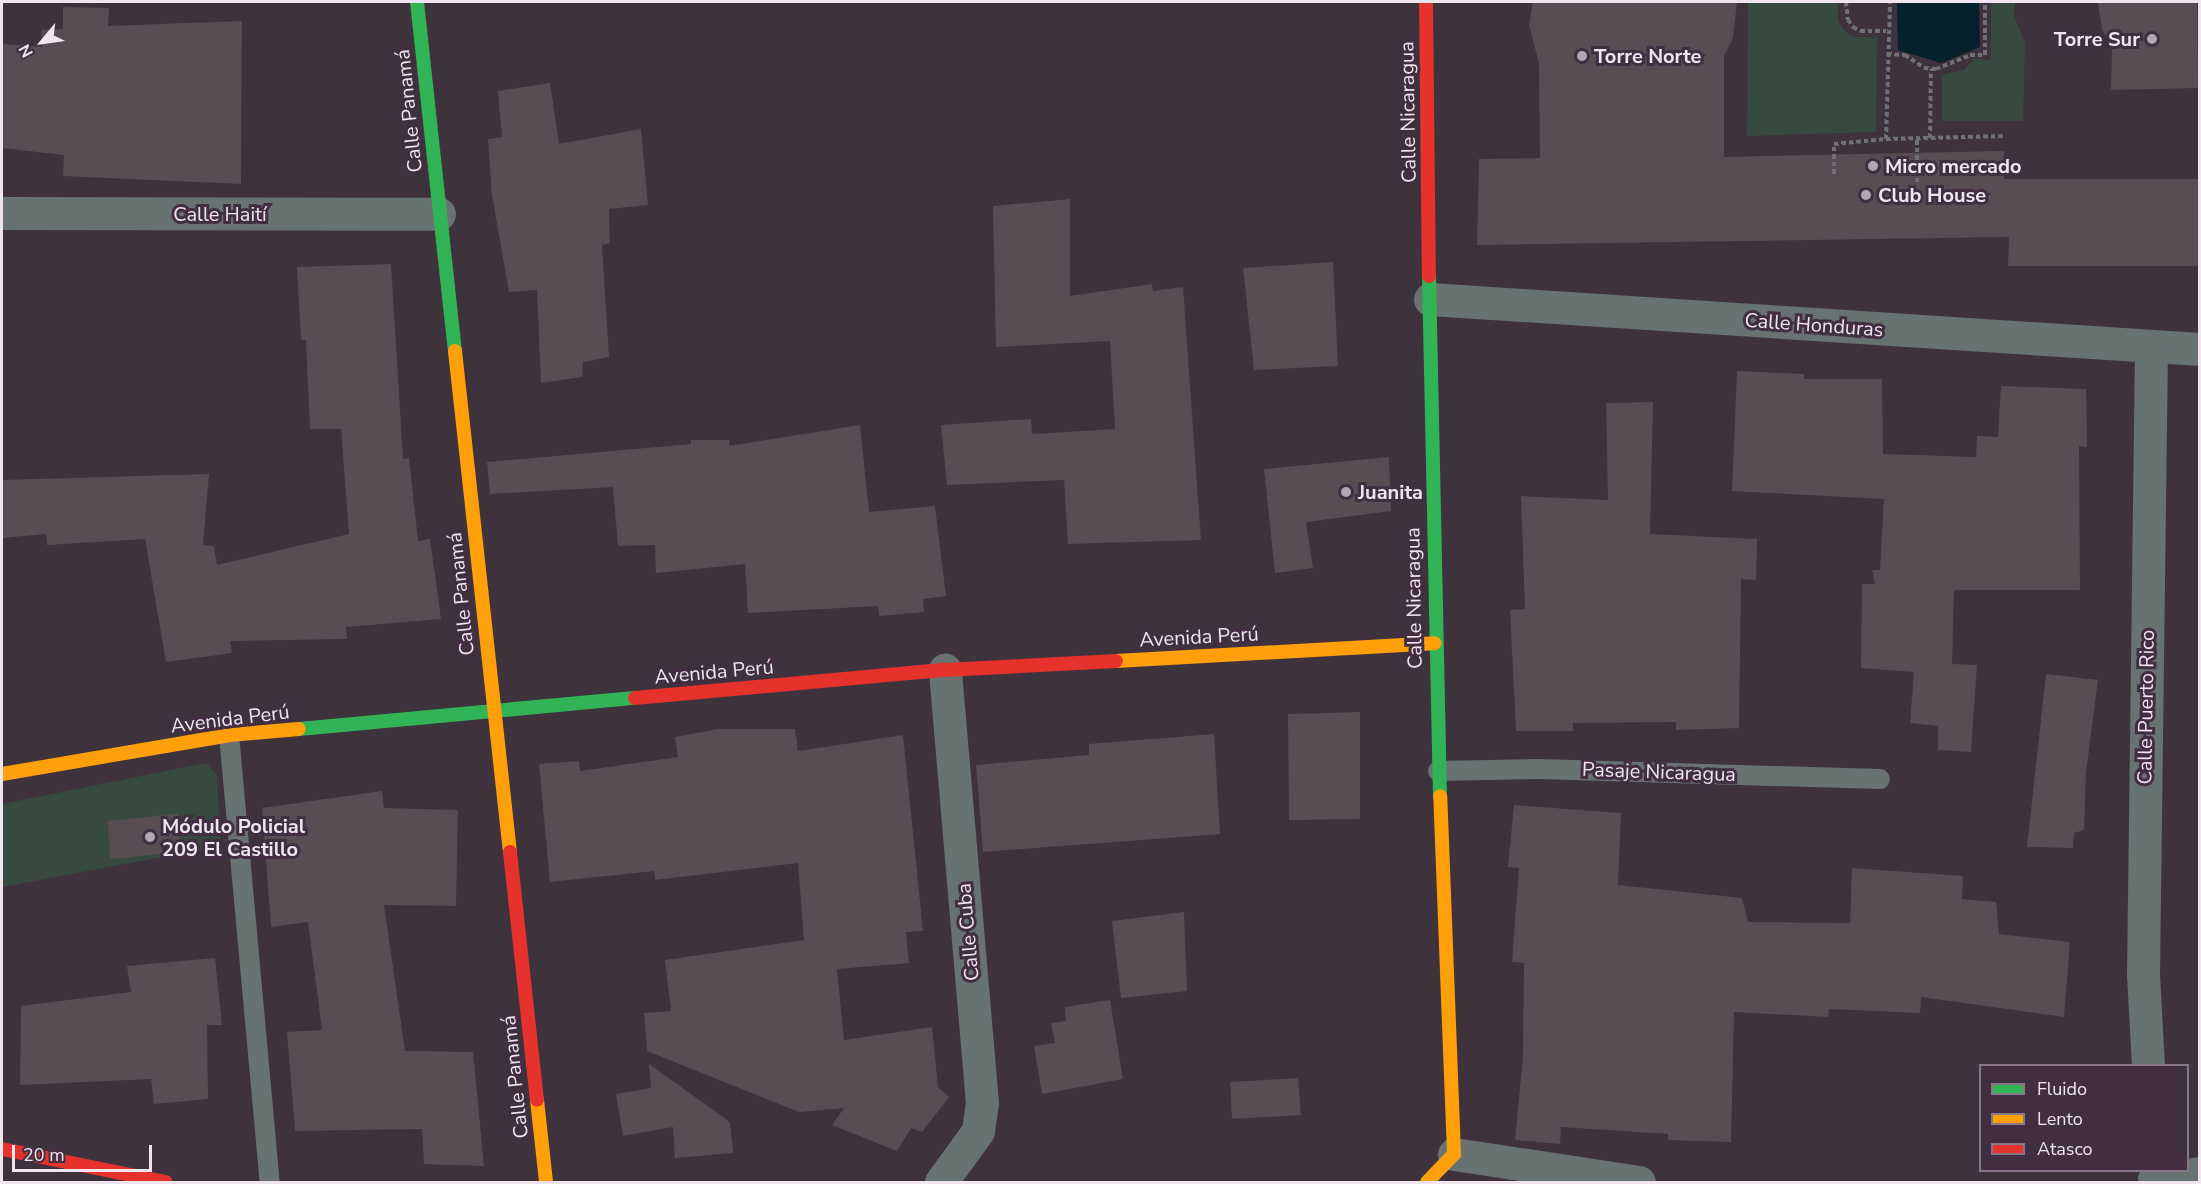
<!DOCTYPE html>
<meta charset="utf-8">
<style>
body{margin:0}
#map{position:relative;width:2201px;height:1184px;overflow:hidden;background:#3e323d;font-family:"Nunito Sans",sans-serif}
div>[style]{position:absolute}
.green>*{inset:0;background:#384a3f}
.water>*{inset:0;background:#06202c}
.building>*{inset:0;background:#584d52}
.path>*{height:4px;margin-top:-2px;transform-origin:0;background:repeating-linear-gradient(90deg,#6e7274 0 4.5px,transparent 0 7.5px)}
.lane>*{height:20px;margin:-10px;padding:0 10px;transform-origin:10px;border-radius:10px;background:#677271}
.street>*{height:33px;margin:-16.5px;padding:0 16.5px;transform-origin:16.5px;border-radius:16.5px;background:#677271}
.fast>*{height:14px;margin:-7px;padding:0 7px;transform-origin:7px;border-radius:7px;background:#30b455}
.slow>*{height:14px;margin:-7px;padding:0 7px;transform-origin:7px;border-radius:7px;background:#ff9f0a}
.jam>*{height:14px;margin:-7px;padding:0 7px;transform-origin:7px;border-radius:7px;background:#e5322d}
.dots>*{width:16px;height:16px;translate:-50% -50%;box-sizing:border-box;border:3px solid #422e41;border-radius:50%}
span{translate:-50% -50%;white-space:nowrap;text-align:center;line-height:1.15;-webkit-text-stroke:6px #422e41;paint-order:stroke}
.poi-label{font-size:20px;color:#f0e4ef;font-weight:700}
.right{translate:-100% -50%;text-align:right}
.left{translate:0 -50%;text-align:left}
.street-label{font-size:20px;color:#f0e4ef}
.frame{position:absolute;inset:0;border:3px solid #f0e4ef;pointer-events:none}
.legend{position:absolute;left:1979px;top:1064px;width:210px;height:108px;box-sizing:border-box;background:#422e41;border:2px solid #887787;margin:0;padding:8px 10px;list-style:none;font-size:18px;color:#f0e4ef}
.legend li{display:flex;align-items:center;gap:12px;height:30px}
.legend b{width:30px;border:2px solid #887787}
.north{position:absolute;left:12px;top:12px;width:60px;height:60px;-webkit-text-stroke:4px #422e41;paint-order:stroke;rotate:241deg;font-size:16px;font-weight:700;line-height:24px;text-align:center;color:#f0e4ef}
.north::after{content:'';display:block;margin:auto;width:21px;height:27px;background:#f0e4ef;clip-path:polygon(50% 0,100% 100%,50% 72%,0 100%)}
.scale{position:absolute;left:12px;top:1145px;width:140px;height:27px;box-sizing:border-box;border:3px solid #f0e4ef;border-top:0;padding-left:8px;font-size:18px;line-height:21px;white-space:nowrap;color:#f0e4ef;-webkit-text-stroke:4px #422e41;paint-order:stroke}
</style>
<div id="map">
<div class="green">
<div style="clip-path:polygon(1748px 2px,1838px 2px,1838px 20px,1844px 30px,1853px 37px,1877px 37px,1876px 132px,1747px 136px)"></div>
<div style="clip-path:polygon(1991px 2px,2015px 2px,2014px 16px,2025px 43px,2023px 121px,1942px 121px,1942px 75px,1964px 70px,1975px 59px,1991px 60px)"></div>
<div style="clip-path:polygon(206px 763px,217px 775px,221px 846px,2px 887px,2px 804px)"></div>
</div>
<div class="water">
<div style="clip-path:polygon(1897px 2px,1979px 2px,1980px 47px,1941px 63px,1898px 50px)"></div>
</div>
<div class="building">
<div style="clip-path:polygon(1533px 2px,1737px 2px,1733px 38px,1724px 56px,1724px 157px,2004px 151px,2004px 179px,2199px 179px,2199px 266px,2008px 266px,2009px 237px,1477px 245px,1479px 159px,1540px 158px,1539px 63px,1529px 25px)"></div>
<div style="clip-path:polygon(2098px 2px,2197px 2px,2198px 88px,2111px 90px,2112px 48px,2102px 29px)"></div>
<div style="clip-path:polygon(63px 7px,109px 8px,108px 26px,242px 21px,241px 184px,63px 176px,64px 155px,2px 148px,2px 44px,42px 47px,41px 30px,63px 29px)"></div>
<div style="clip-path:polygon(550px 83px,559px 144px,641px 129px,648px 205px,609px 209px,610px 243px,602px 245px,609px 357px,583px 362px,582px 377px,541px 383px,537px 290px,509px 292px,492px 195px,488px 139px,502px 137px,498px 91px)"></div>
<div style="clip-path:polygon(1070px 199px,1070px 296px,1152px 284px,1153px 291px,1183px 287px,1201px 540px,1068px 544px,1064px 480px,947px 485px,941px 425px,1031px 419px,1032px 434px,1115px 429px,1110px 341px,996px 347px,993px 206px)"></div>
<div style="clip-path:polygon(1333px 262px,1338px 366px,1254px 370px,1243px 268px)"></div>
<div style="clip-path:polygon(391px 264px,403px 459px,409px 458px,418px 541px,430px 539px,441px 619px,346px 627px,347px 639px,230px 641px,232px 653px,166px 662px,145px 539px,47px 545px,46px 534px,2px 538px,2px 480px,209px 474px,203px 545px,214px 546px,217px 565px,349px 534px,341px 429px,310px 429px,306px 340px,301px 340px,297px 267px)"></div>
<div style="clip-path:polygon(1737px 371px,1804px 374px,1804px 379px,1882px 379px,1883px 454px,1976px 457px,1977px 436px,1998px 437px,2001px 386px,2086px 389px,2087px 447px,2079px 446px,2080px 590px,1954px 590px,1952px 664px,1977px 665px,1971px 752px,1938px 750px,1938px 726px,1910px 723px,1914px 672px,1861px 668px,1862px 584px,1875px 584px,1872px 570px,1880px 570px,1884px 499px,1732px 491px)"></div>
<div style="clip-path:polygon(1653px 402px,1650px 534px,1757px 539px,1756px 580px,1741px 579px,1739px 728px,1676px 730px,1676px 722px,1573px 723px,1573px 731px,1516px 731px,1510px 610px,1525px 609px,1521px 496px,1608px 500px,1606px 403px)"></div>
<div style="clip-path:polygon(860px 425px,869px 512px,935px 506px,946px 596px,923px 599px,924px 612px,879px 616px,878px 606px,748px 613px,745px 564px,656px 573px,655px 545px,618px 546px,613px 487px,490px 494px,487px 462px,691px 444px,691px 440px,729px 440px,729px 446px)"></div>
<div style="clip-path:polygon(1389px 457px,1391px 511px,1306px 522px,1313px 568px,1275px 573px,1264px 469px)"></div>
<div style="clip-path:polygon(2046px 674px,2098px 680px,2086px 773px,2084px 830px,2074px 833px,2073px 848px,2027px 847px)"></div>
<div style="clip-path:polygon(1360px 712px,1360px 819px,1289px 820px,1288px 714px)"></div>
<div style="clip-path:polygon(719px 729px,795px 729px,798px 751px,903px 735px,923px 931px,906px 932px,909px 963px,837px 969px,844px 1040px,932px 1027px,938px 1087px,949px 1097px,922px 1132px,911px 1128px,897px 1151px,832px 1125px,844px 1108px,799px 1112px,647px 1051px,644px 1013px,671px 1011px,665px 960px,804px 940px,798px 863px,655px 880px,654px 871px,550px 882px,539px 764px,579px 761px,580px 771px,678px 757px,675px 737px)"></div>
<div style="clip-path:polygon(1214px 734px,1220px 834px,983px 852px,976px 765px,1089px 755px,1089px 744px)"></div>
<div style="clip-path:polygon(382px 791px,384px 808px,458px 810px,456px 906px,384px 905px,405px 1051px,473px 1052px,484px 1166px,424px 1164px,422px 1129px,295px 1131px,287px 1032px,322px 1030px,308px 922px,271px 927px,262px 808px)"></div>
<div style="clip-path:polygon(1514px 805px,1621px 813px,1618px 885px,1742px 898px,1748px 922px,1850px 923px,1852px 868px,1963px 876px,1962px 899px,1996px 902px,1999px 934px,2070px 942px,2064px 1017px,1921px 997px,1920px 1013px,1829px 1009px,1828px 1017px,1734px 1012px,1731px 1142px,1668px 1140px,1668px 1134px,1561px 1127px,1560px 1144px,1515px 1140px,1523px 1056px,1524px 963px,1512px 962px,1519px 868px,1508px 867px)"></div>
<div style="clip-path:polygon(178px 814px,181px 852px,110px 859px,108px 821px)"></div>
<div style="clip-path:polygon(1184px 912px,1187px 991px,1121px 998px,1112px 921px)"></div>
<div style="clip-path:polygon(215px 958px,222px 1025px,207px 1025px,208px 1099px,154px 1104px,151px 1079px,20px 1085px,21px 1006px,131px 992px,127px 966px)"></div>
<div style="clip-path:polygon(1110px 1000px,1123px 1079px,1042px 1094px,1034px 1046px,1055px 1043px,1051px 1023px,1066px 1021px,1065px 1007px)"></div>
<div style="clip-path:polygon(649px 1064px,730px 1122px,733px 1153px,675px 1158px,673px 1127px,623px 1136px,616px 1094px,651px 1088px)"></div>
<div style="clip-path:polygon(1298px 1078px,1301px 1115px,1232px 1119px,1230px 1082px)"></div>
</div>
<div class="path">
<div style="left:1846px;top:2px;width:18px;rotate:84deg"></div>
<div style="left:1848px;top:20px;width:9px;rotate:54deg"></div>
<div style="left:1853px;top:27px;width:8px;rotate:30deg"></div>
<div style="left:1860px;top:31px;width:26px"></div>
<div style="left:1887px;top:54px;width:18px;rotate:3deg"></div>
<div style="left:1905px;top:55px;width:23px;rotate:34deg"></div>
<div style="left:1924px;top:68px;width:12px;rotate:5deg"></div>
<div style="left:1936px;top:69px;width:37px;rotate:-22deg"></div>
<div style="left:1970px;top:55px;width:15px"></div>
<div style="left:1985px;top:55px;width:53px;rotate:-90deg"></div>
<div style="left:1930px;top:138px;width:69px;rotate:-89.2deg"></div>
<div style="left:1886px;top:139px;width:137px;rotate:-88.3deg"></div>
<div style="left:1834px;top:174px;width:30px;rotate:-90deg"></div>
<div style="left:1834px;top:144px;width:52px;rotate:-5.5deg"></div>
<div style="left:1886px;top:139px;width:119px;rotate:-1.4deg"></div>
<div style="left:1917px;top:182px;width:44px;rotate:-90deg"></div>
</div>
<div class="lane">
<div style="left:229px;top:735px;width:449px;rotate:84.8deg"></div>
<div style="left:1438px;top:771px;width:101px;rotate:-1.1deg"></div>
<div style="left:1539px;top:769px;width:341px;rotate:1.7deg"></div>
</div>
<div class="street">
<div style="left:2px;top:213px;width:437px;rotate:0.1deg"></div>
<div style="left:1430px;top:299px;width:772px;rotate:3.72deg"></div>
<div style="left:2148px;top:1066px;width:91px;rotate:-93.1deg"></div>
<div style="left:2143px;top:975px;width:627px;rotate:-89.27deg"></div>
<div style="left:1454px;top:1154px;width:187px;rotate:8.6deg"></div>
<div style="left:2154px;top:1179px;width:46px;rotate:-7.4deg"></div>
<div style="left:941px;top:1182px;width:63px;rotate:-54deg"></div>
<div style="left:978px;top:1131px;width:28px;rotate:-82deg"></div>
<div style="left:982px;top:1103px;width:435px;rotate:-94.9deg"></div>
</div>
<div class="fast">
<div style="left:417px;top:2px;width:351px;rotate:83.8deg"></div>
<div style="left:1429px;top:276px;width:520px;rotate:88.79deg"></div>
<div style="left:299px;top:729px;width:337px;rotate:-5.3deg"></div>
</div>
<div class="slow">
<div style="left:455px;top:351px;width:504px;rotate:83.74deg"></div>
<div style="left:1116px;top:661px;width:319px;rotate:-3.2deg"></div>
<div style="left:2px;top:774px;width:230px;rotate:-9.7deg"></div>
<div style="left:229px;top:735px;width:70px;rotate:-4.9deg"></div>
<div style="left:537px;top:1100px;width:82px;rotate:83.7deg"></div>
<div style="left:1427px;top:1182px;width:39px;rotate:-46deg"></div>
<div style="left:1454px;top:1154px;width:358px;rotate:-92.2deg"></div>
</div>
<div class="jam">
<div style="left:1426px;top:2px;width:274px;rotate:89.4deg"></div>
<div style="left:635px;top:698px;width:311px;rotate:-5.2deg"></div>
<div style="left:945px;top:670px;width:171px;rotate:-3deg"></div>
<div style="left:510px;top:852px;width:249px;rotate:83.8deg"></div>
<div style="left:2px;top:1149px;width:167px;rotate:11.4deg"></div>
</div>
<div class="dots">
<div style="left:2152px;top:39px;background:#b2a6b1"></div>
<div style="left:1582px;top:56px;background:#b2a6b1"></div>
<div style="left:1873px;top:166px;background:#b2a6b1"></div>
<div style="left:1866px;top:195px;background:#b2a6b1"></div>
<div style="left:1346px;top:492px;background:#b2a6b1"></div>
<div style="left:150px;top:837px;background:#b2a6b1"></div>
</div>
<div class="poi-label">
<span class="right" style="left:2140px;top:39px">Torre Sur</span>
<span class="left" style="left:1594px;top:56px">Torre Norte</span>
<span class="left" style="left:1885px;top:166px">Micro mercado</span>
<span class="left" style="left:1878px;top:195px">Club House</span>
<span class="left" style="left:1358px;top:492px">Juanita</span>
<span class="left" style="left:162px;top:838px">Módulo Policial<br>209 El Castillo</span>
</div>
<div class="street-label">
<span style="left:409px;top:111px;rotate:-96deg">Calle Panamá</span>
<span style="left:1408px;top:112px;rotate:-91deg">Calle Nicaragua</span>
<span style="left:220px;top:214px">Calle Haití</span>
<span style="left:1814px;top:325px;rotate:4deg">Calle Honduras</span>
<span style="left:461px;top:594px;rotate:-96deg">Calle Panamá</span>
<span style="left:1414px;top:598px;rotate:-91deg">Calle Nicaragua</span>
<span style="left:1199px;top:637px;rotate:-3deg">Avenida Perú</span>
<span style="left:714px;top:672px;rotate:-5deg">Avenida Perú</span>
<span style="left:2146px;top:707px;rotate:-89deg">Calle Puerto Rico</span>
<span style="left:230px;top:719px;rotate:-7deg">Avenida Perú</span>
<span style="left:1659px;top:772px;rotate:2deg">Pasaje Nicaragua</span>
<span style="left:968px;top:932px;rotate:-95deg">Calle Cuba</span>
<span style="left:515px;top:1077px;rotate:-96deg">Calle Panamá</span>
</div>
<div class="frame"></div>
<ul class="legend">
<li><b style="height:8px;background:#30b455"></b>Fluido</li>
<li><b style="height:8px;background:#ff9f0a"></b>Lento</li>
<li><b style="height:8px;background:#e5322d"></b>Atasco</li>
</ul>
<div class="north">N</div>
<div class="scale">20 m</div>
</div>
